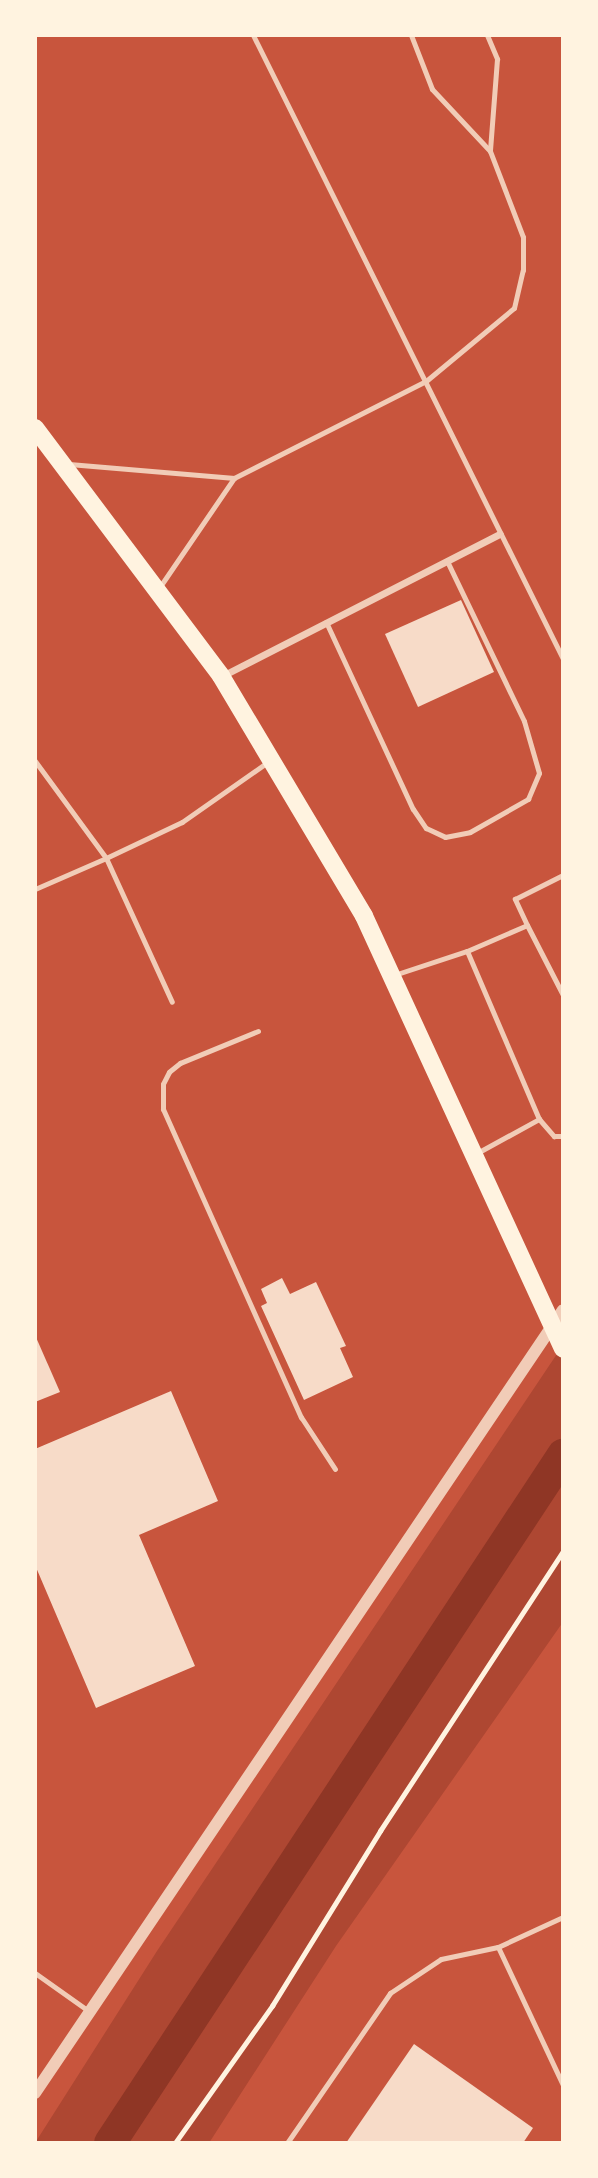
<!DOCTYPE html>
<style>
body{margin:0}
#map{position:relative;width:598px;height:2178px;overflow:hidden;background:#c8553d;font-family:Montserrat,sans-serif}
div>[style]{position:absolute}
.green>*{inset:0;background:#ae4732}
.canal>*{height:32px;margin:-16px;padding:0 16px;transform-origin:16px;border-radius:16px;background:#8f3625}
.building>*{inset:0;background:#f7dbc8}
.path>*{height:4.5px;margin:-2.25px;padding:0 2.25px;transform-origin:2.25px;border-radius:2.25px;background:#fff3e0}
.service>*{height:5px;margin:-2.5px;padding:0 2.5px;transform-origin:2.5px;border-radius:2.5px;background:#f1ccb7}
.minor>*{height:7px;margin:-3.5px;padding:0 3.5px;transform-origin:3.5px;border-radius:3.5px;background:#f1ccb7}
.tertiary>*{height:12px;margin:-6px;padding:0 6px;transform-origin:6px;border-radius:6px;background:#f1ccb7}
.primary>*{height:18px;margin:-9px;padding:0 9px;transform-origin:9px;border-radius:9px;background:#fff3e0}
span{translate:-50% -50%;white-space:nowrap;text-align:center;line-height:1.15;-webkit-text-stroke:7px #fff3e0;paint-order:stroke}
.frame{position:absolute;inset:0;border:37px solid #fff3e0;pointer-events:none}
</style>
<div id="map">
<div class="green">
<div style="clip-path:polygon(563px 1345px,563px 1622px,336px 1946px,209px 2143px,35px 2143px,157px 1951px)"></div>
</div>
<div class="canal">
<div style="left:110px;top:2143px;width:824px;rotate:-56.64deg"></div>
</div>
<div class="building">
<div style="clip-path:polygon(461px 600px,494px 672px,418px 707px,385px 634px)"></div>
<div style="clip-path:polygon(282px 1278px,290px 1294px,316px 1282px,346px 1346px,340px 1348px,353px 1377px,304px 1400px,261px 1306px,267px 1303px,261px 1289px)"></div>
<div style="clip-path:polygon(35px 1335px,60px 1392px,35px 1402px)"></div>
<div style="clip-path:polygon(171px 1391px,218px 1501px,139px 1535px,195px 1666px,96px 1708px,35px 1565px,35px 1449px)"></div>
<div style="clip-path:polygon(414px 2044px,533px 2128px,523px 2143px,346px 2143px)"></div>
</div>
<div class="path">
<div style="left:175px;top:2143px;width:168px;rotate:-54.7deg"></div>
<div style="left:272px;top:2006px;width:206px;rotate:-58.3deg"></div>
<div style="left:380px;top:1831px;width:334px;rotate:-56.8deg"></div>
</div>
<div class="service">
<div style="left:253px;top:35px;width:697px;rotate:63.58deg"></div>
<div style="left:487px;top:35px;width:26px;rotate:67deg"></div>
<div style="left:497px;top:59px;width:92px;rotate:94.4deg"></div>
<div style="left:69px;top:464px;width:166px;rotate:4.8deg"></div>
<div style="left:159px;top:588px;width:133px;rotate:-55.7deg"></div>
<div style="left:234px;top:478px;width:215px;rotate:-26.8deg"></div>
<div style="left:426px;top:381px;width:114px;rotate:-39.7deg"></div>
<div style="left:514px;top:308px;width:39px;rotate:-77deg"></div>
<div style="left:523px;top:270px;width:33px;rotate:-90deg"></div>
<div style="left:523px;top:237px;width:92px;rotate:-111deg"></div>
<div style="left:490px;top:151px;width:85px;rotate:-133.1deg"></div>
<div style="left:432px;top:89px;width:58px;rotate:-111.3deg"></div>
<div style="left:326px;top:622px;width:206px;rotate:65.1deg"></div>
<div style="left:413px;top:809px;width:23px;rotate:56deg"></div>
<div style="left:426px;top:828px;width:21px;rotate:25deg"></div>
<div style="left:445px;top:837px;width:25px;rotate:-11deg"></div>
<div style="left:470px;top:832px;width:67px;rotate:-29.6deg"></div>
<div style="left:528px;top:799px;width:28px;rotate:-67deg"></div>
<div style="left:539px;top:773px;width:54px;rotate:-106.1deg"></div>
<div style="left:524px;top:721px;width:178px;rotate:-115.7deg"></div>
<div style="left:35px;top:761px;width:120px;rotate:53.8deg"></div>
<div style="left:106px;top:858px;width:84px;rotate:-25.3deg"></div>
<div style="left:182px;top:822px;width:106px;rotate:-35deg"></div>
<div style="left:35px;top:889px;width:77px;rotate:-23.6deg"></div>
<div style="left:106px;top:858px;width:158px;rotate:65.4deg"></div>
<div style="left:527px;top:925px;width:79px;rotate:62.8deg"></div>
<div style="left:467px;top:951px;width:65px;rotate:-23.4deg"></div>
<div style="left:527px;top:925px;width:29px;rotate:-115deg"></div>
<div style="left:515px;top:899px;width:54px;rotate:-26.6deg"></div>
<div style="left:394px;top:975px;width:77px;rotate:-18.2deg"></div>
<div style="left:467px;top:951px;width:183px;rotate:66.8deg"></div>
<div style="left:539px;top:1119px;width:23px;rotate:49deg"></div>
<div style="left:554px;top:1136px;width:9px"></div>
<div style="left:258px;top:1031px;width:84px;rotate:157.7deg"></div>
<div style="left:180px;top:1063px;width:14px;rotate:141deg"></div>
<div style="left:169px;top:1072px;width:13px;rotate:117deg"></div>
<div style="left:163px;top:1084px;width:25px;rotate:90deg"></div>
<div style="left:163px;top:1109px;width:338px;rotate:65.9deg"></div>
<div style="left:301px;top:1417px;width:62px;rotate:56.8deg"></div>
<div style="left:477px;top:1153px;width:71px;rotate:-28.7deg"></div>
<div style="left:498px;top:1947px;width:72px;rotate:-24.8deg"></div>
<div style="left:35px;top:1973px;width:67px;rotate:35.3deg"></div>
<div style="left:287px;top:2143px;width:182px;rotate:-55.5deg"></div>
<div style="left:390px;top:1993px;width:61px;rotate:-33.7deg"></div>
<div style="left:441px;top:1959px;width:58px;rotate:-11.9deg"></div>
<div style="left:498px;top:1947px;width:153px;rotate:64.8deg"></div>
</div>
<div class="minor">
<div style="left:222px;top:676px;width:312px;rotate:-27.1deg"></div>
</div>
<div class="tertiary">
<div style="left:35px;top:2093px;width:944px;rotate:-56.01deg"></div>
</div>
<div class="primary">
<div style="left:35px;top:428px;width:310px;rotate:53.1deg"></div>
<div style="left:221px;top:676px;width:279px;rotate:59.2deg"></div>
<div style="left:364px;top:916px;width:476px;rotate:65.3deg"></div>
</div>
<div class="frame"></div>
</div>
